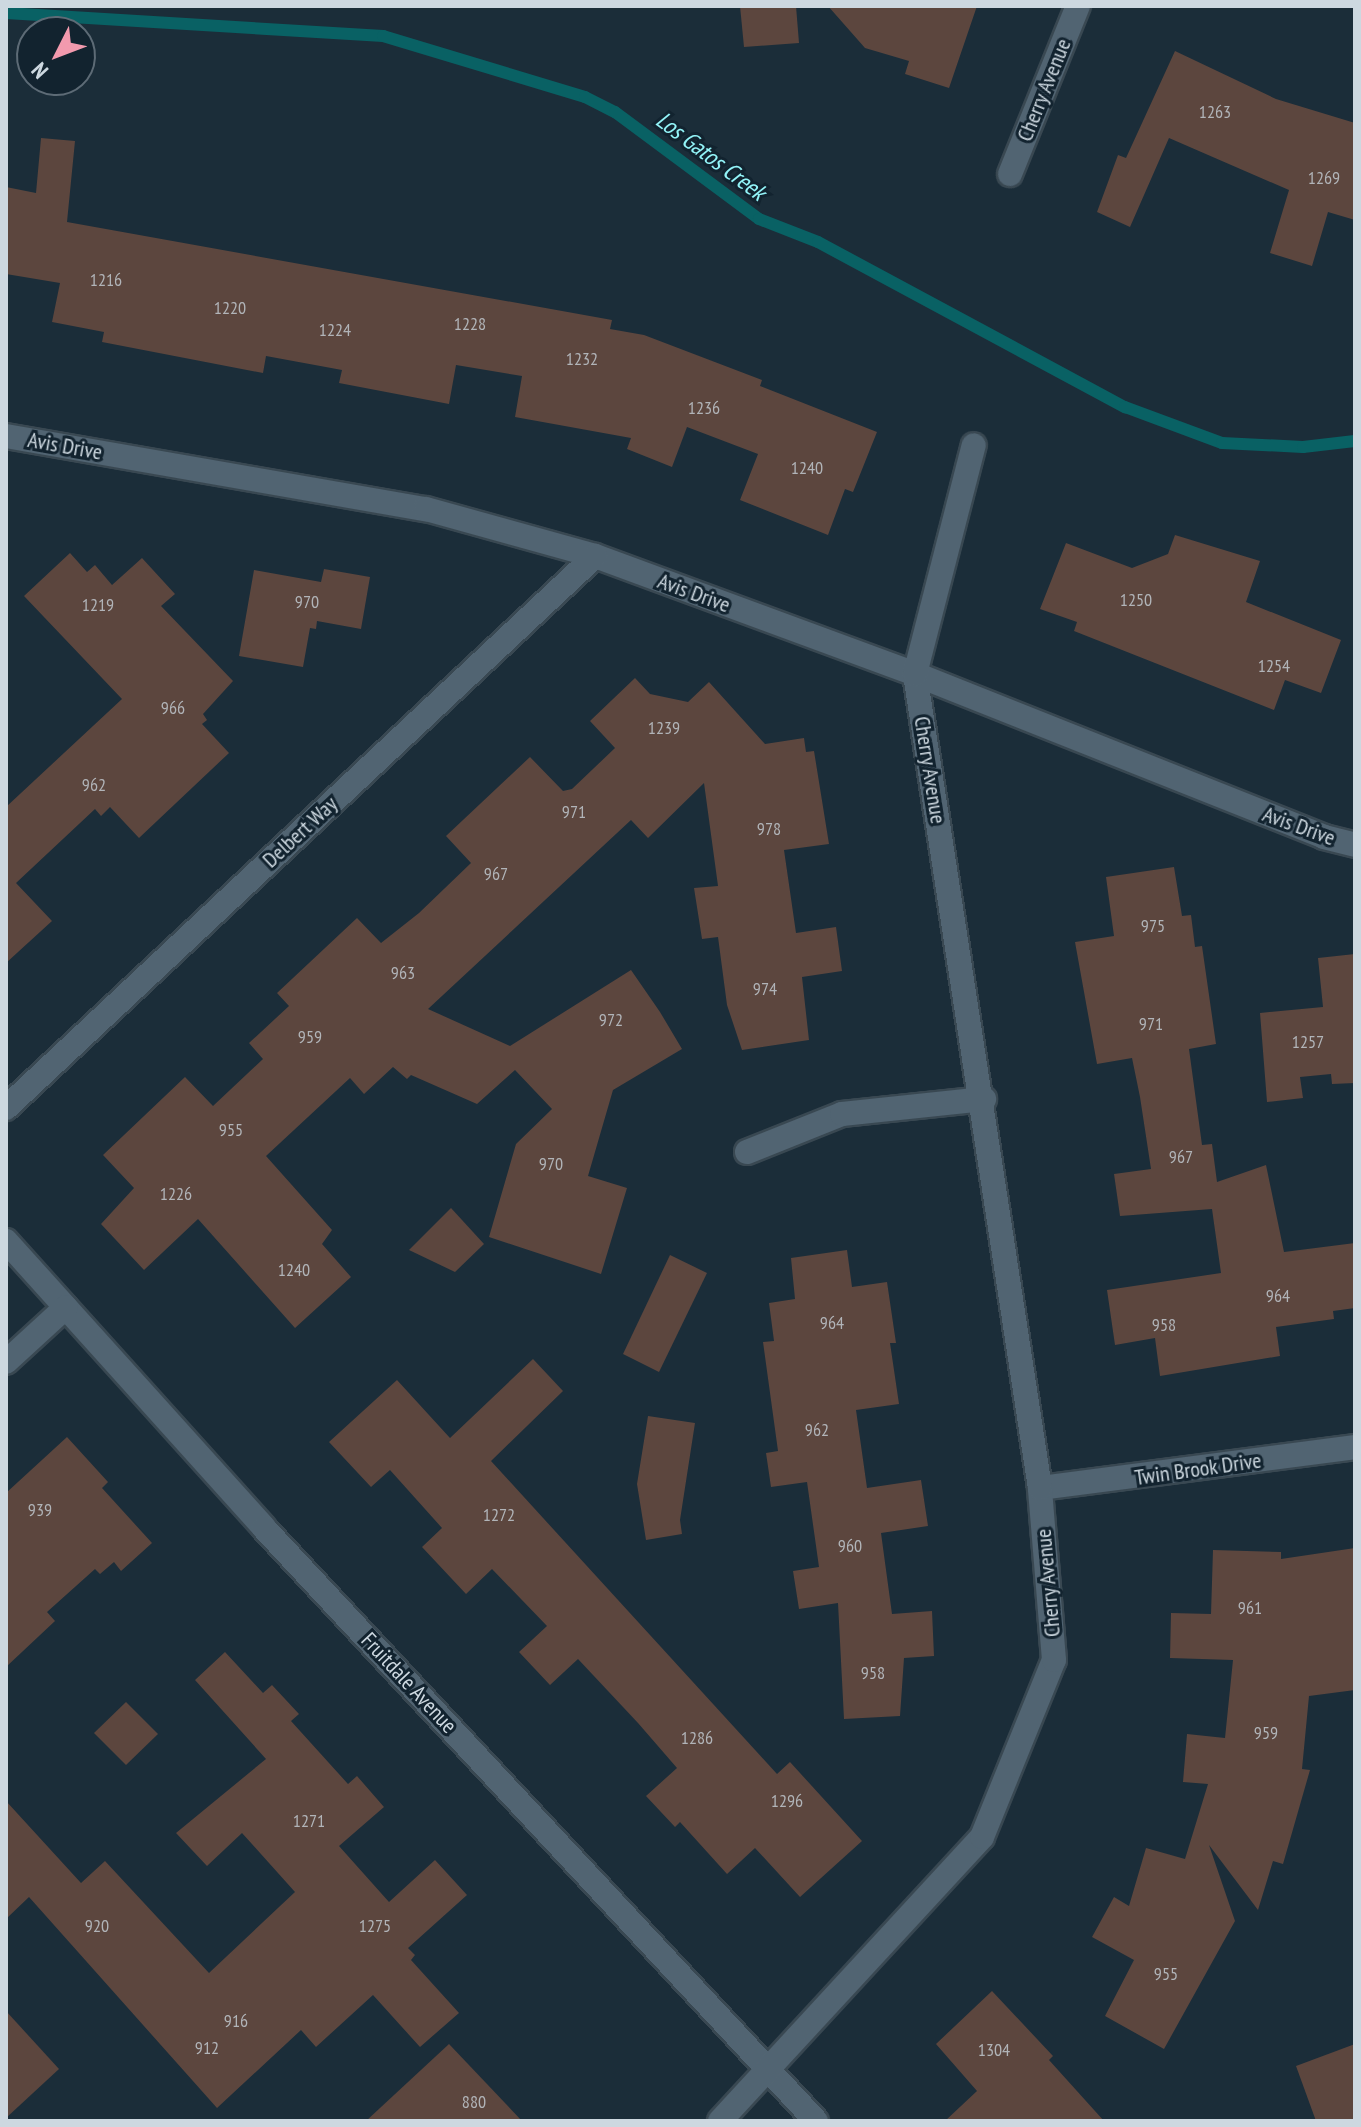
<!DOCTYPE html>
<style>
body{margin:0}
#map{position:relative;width:1361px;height:2127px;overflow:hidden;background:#1b2d39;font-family:"PT Sans Narrow",sans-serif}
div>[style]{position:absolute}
.stream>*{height:12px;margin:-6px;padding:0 6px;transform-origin:6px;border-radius:6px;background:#096164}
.building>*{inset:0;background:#5c463e}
.roads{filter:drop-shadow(2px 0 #394852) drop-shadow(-2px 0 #394852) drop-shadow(0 2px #394852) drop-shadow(0 -2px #394852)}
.minor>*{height:24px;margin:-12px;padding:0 12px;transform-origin:12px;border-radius:12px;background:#516472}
span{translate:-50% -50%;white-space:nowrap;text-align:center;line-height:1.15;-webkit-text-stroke:6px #12232f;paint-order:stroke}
.number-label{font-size:18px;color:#b1b4b8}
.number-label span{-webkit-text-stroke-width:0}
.street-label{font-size:22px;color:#cdd8e0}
.water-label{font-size:24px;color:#93f4f8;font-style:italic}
.frame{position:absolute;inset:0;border:8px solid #cdd8e0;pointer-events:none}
.north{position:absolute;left:16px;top:16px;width:80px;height:80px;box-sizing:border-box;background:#12232f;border:2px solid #5d6b76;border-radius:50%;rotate:228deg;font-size:22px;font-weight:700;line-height:32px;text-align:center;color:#cdd8e0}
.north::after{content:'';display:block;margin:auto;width:28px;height:36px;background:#f29aae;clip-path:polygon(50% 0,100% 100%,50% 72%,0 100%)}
</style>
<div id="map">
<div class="stream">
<div style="left:6px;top:13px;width:378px;rotate:3.5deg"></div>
<div style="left:383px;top:36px;width:211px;rotate:16.8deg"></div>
<div style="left:585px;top:97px;width:34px;rotate:27deg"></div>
<div style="left:615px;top:112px;width:179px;rotate:36.6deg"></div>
<div style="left:759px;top:219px;width:63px;rotate:21.3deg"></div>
<div style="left:818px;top:242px;width:349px;rotate:28.3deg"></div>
<div style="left:1125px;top:407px;width:103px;rotate:20.4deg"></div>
<div style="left:1222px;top:443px;width:81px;rotate:2.8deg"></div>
<div style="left:1303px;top:447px;width:52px;rotate:-6.6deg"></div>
</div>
<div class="building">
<div style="clip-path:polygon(740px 6px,796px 6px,799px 43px,744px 47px)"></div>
<div style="clip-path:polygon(828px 6px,977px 6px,949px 88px,905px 74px,909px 61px,865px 48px)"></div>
<div style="clip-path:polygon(1175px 51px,1276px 99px,1355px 123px,1355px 220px,1328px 212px,1312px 266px,1270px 253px,1289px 190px,1169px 138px,1130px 227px,1097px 212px,1118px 155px,1126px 158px)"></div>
<div style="clip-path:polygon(41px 138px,75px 141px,67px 222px,612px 320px,610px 329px,644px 335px,762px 380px,760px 386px,877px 432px,853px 492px,845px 489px,828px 535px,740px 500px,758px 454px,687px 427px,672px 467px,627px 449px,631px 438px,515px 417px,522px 376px,456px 365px,449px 404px,339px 383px,342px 370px,266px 356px,263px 373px,102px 342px,104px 332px,52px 322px,60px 283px,6px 274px,6px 187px,36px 193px)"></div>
<div style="clip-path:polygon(1175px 535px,1260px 561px,1246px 602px,1341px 640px,1321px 693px,1285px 680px,1274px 710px,1074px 631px,1077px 622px,1040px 609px,1066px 543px,1132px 568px,1168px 554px)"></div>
<div style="clip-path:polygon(70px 553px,87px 572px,95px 565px,112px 585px,142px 558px,175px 594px,161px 606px,233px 681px,203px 714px,207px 720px,202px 724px,229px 753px,139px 838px,110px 807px,101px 816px,95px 809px,16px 883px,52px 921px,6px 963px,6px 807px,122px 699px,24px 596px)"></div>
<div style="clip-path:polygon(324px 569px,370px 577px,361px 629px,317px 621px,316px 629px,310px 628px,303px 667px,239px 656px,254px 570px,321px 582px)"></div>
<div style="clip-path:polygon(635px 678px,650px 694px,688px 702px,709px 682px,765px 744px,804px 738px,806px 752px,814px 751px,829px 844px,784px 850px,796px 933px,836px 927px,842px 971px,802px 977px,809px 1040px,742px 1050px,727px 1005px,718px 937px,702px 939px,694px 888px,718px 886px,704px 783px,648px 838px,631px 820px,428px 1009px,510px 1046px,631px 970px,660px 1012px,682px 1049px,613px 1090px,588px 1176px,627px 1188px,601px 1274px,489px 1237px,516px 1144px,552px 1109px,515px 1070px,477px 1104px,411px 1075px,407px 1079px,393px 1067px,364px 1094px,350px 1078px,266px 1156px,332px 1230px,322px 1244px,351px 1277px,295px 1328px,198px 1219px,144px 1270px,101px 1224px,134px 1188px,103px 1155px,185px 1077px,213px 1106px,263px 1059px,249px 1043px,289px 1006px,277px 993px,357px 918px,381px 943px,419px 913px,471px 863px,446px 836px,530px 757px,563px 791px,572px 789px,615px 748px,590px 721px)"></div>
<div style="clip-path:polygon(1174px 867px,1182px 916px,1191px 915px,1195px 947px,1202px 946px,1216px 1044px,1189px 1049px,1202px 1145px,1212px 1144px,1217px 1182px,1266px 1165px,1284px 1252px,1355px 1243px,1355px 1308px,1333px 1311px,1334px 1319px,1276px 1327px,1280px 1356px,1160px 1376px,1155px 1338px,1115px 1345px,1107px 1290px,1221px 1273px,1212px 1209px,1120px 1216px,1114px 1174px,1151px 1169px,1140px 1097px,1132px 1058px,1097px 1064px,1075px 942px,1114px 936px,1106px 877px)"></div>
<div style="clip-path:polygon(1355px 954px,1355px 1083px,1332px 1084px,1331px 1074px,1300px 1077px,1303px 1098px,1267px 1102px,1260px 1013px,1323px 1007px,1318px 958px)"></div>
<div style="clip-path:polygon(451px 1208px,484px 1244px,455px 1272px,409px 1250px)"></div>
<div style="clip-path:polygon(847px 1250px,852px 1287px,887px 1282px,896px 1343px,890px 1343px,899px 1404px,856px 1410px,867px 1488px,921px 1480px,928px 1526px,881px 1533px,892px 1614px,932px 1611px,934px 1656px,904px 1658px,900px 1716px,844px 1719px,838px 1603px,799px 1609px,793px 1571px,819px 1567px,807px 1482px,771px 1487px,766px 1453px,778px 1451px,763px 1342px,774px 1341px,769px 1303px,795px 1299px,791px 1258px)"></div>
<div style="clip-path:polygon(670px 1255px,707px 1273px,659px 1372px,623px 1354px)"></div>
<div style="clip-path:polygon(533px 1359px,563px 1391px,491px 1461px,777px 1774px,790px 1762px,862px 1841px,800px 1897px,755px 1848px,727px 1874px,680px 1822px,675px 1827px,646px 1796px,677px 1768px,638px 1723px,578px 1659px,550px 1685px,519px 1652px,547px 1626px,492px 1569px,466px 1594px,422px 1547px,442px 1528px,390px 1470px,371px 1487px,329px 1442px,397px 1380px,450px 1438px)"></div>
<div style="clip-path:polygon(648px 1416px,695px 1423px,680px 1520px,682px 1534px,646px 1540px,637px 1484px)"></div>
<div style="clip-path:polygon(67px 1437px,108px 1482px,102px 1488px,152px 1543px,121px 1571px,114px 1562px,100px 1574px,95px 1569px,47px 1612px,55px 1621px,6px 1667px,6px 1493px)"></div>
<div style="clip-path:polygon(1355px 1548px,1355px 1690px,1309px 1696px,1302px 1769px,1310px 1770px,1283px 1864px,1273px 1861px,1258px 1910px,1209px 1845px,1235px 1921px,1164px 2049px,1105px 2016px,1134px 1960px,1092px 1937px,1114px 1897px,1129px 1906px,1146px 1848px,1185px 1859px,1208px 1784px,1183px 1782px,1187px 1734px,1225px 1738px,1233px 1660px,1170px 1658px,1171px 1613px,1211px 1614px,1213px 1550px,1281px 1552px,1281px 1559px)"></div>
<div style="clip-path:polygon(225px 1652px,263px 1693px,272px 1685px,299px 1714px,291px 1721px,348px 1784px,357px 1776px,384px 1807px,339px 1846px,389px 1902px,435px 1860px,467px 1895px,408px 1948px,415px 1955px,411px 1960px,459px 2013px,420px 2047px,373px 1995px,316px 2047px,301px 2030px,217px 2108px,29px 1897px,6px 1919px,6px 1801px,81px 1883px,105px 1861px,209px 1973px,295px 1892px,242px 1833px,207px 1866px,176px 1833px,266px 1759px,195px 1680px)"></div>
<div style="clip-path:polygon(126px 1702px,158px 1734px,126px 1765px,94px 1733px)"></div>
<div style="clip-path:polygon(992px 1991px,1053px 2056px,1049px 2060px,1104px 2121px,945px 2121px,977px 2091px,936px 2044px)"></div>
<div style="clip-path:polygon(6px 2011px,59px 2069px,6px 2118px)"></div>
<div style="clip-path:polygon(449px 2044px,522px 2121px,366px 2121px)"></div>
<div style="clip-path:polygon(1355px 2044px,1355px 2121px,1316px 2121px,1296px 2066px)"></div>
</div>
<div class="roads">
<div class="minor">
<div style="left:1010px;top:174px;width:181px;rotate:-68deg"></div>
<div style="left:6px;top:436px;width:426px;rotate:9.9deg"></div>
<div style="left:426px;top:509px;width:175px;rotate:15.5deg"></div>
<div style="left:595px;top:556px;width:341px;rotate:20.2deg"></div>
<div style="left:915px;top:674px;width:440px;rotate:21.7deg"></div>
<div style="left:1324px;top:837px;width:32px;rotate:14deg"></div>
<div style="left:6px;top:1108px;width:807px;rotate:-43.14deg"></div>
<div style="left:747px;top:1152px;width:102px;rotate:-21.8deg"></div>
<div style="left:842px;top:1114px;width:143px;rotate:-6deg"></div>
<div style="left:6px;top:1241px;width:386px;rotate:48deg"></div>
<div style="left:264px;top:1528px;width:810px;rotate:47.05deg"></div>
<div style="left:6px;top:1362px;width:81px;rotate:-42.5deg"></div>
<div style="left:1040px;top:1488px;width:318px;rotate:-7.4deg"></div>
<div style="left:720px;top:2121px;width:386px;rotate:-47.3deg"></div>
<div style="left:982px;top:1837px;width:191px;rotate:-67.9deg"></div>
<div style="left:1054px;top:1660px;width:173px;rotate:-94.7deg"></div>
<div style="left:1040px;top:1488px;width:824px;rotate:-98.73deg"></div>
<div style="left:915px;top:674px;width:236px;rotate:-75.6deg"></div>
</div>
</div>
<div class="number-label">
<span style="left:1215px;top:112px">1263</span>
<span style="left:1324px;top:178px">1269</span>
<span style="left:106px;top:280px">1216</span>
<span style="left:230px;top:308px">1220</span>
<span style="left:470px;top:324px">1228</span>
<span style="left:335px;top:330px">1224</span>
<span style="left:582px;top:359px">1232</span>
<span style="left:704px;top:408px">1236</span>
<span style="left:807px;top:468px">1240</span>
<span style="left:1136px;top:600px">1250</span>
<span style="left:307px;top:602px">970</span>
<span style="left:98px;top:605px">1219</span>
<span style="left:1274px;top:666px">1254</span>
<span style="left:173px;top:708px">966</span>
<span style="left:664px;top:728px">1239</span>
<span style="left:94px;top:785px">962</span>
<span style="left:574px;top:812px">971</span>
<span style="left:769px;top:829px">978</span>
<span style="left:496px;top:874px">967</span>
<span style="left:1153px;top:926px">975</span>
<span style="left:403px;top:973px">963</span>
<span style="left:765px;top:989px">974</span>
<span style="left:611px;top:1020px">972</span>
<span style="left:1151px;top:1024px">971</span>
<span style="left:310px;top:1037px">959</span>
<span style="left:1308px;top:1042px">1257</span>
<span style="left:231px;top:1130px">955</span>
<span style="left:1181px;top:1157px">967</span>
<span style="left:551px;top:1164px">970</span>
<span style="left:176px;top:1194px">1226</span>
<span style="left:294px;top:1270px">1240</span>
<span style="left:1278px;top:1296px">964</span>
<span style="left:832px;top:1323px">964</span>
<span style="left:1164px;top:1325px">958</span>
<span style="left:817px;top:1430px">962</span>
<span style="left:40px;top:1510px">939</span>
<span style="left:499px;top:1515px">1272</span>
<span style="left:850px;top:1546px">960</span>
<span style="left:1250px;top:1608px">961</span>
<span style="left:873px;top:1673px">958</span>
<span style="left:1266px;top:1733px">959</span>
<span style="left:697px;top:1738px">1286</span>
<span style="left:787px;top:1801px">1296</span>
<span style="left:309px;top:1821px">1271</span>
<span style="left:97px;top:1926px">920</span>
<span style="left:375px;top:1926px">1275</span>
<span style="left:1166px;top:1974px">955</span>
<span style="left:236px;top:2021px">916</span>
<span style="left:207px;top:2048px">912</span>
<span style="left:994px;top:2050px">1304</span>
<span style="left:474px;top:2102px">880</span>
</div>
<div class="street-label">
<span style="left:1044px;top:90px;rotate:-68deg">Cherry Avenue</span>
<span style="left:65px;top:446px;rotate:10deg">Avis Drive</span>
<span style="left:694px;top:593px;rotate:20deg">Avis Drive</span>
<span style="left:930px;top:770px;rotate:81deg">Cherry Avenue</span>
<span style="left:1299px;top:826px;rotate:20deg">Avis Drive</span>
<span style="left:300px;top:832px;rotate:-43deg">Delbert Way</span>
<span style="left:1198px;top:1469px;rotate:-8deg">Twin Brook Drive</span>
<span style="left:1048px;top:1583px;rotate:-95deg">Cherry Avenue</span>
<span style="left:409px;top:1683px;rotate:47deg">Fruitdale Avenue</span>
</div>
<div class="water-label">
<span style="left:711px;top:156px;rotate:37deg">Los Gatos Creek</span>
</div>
<div class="frame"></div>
<div class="north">N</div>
</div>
